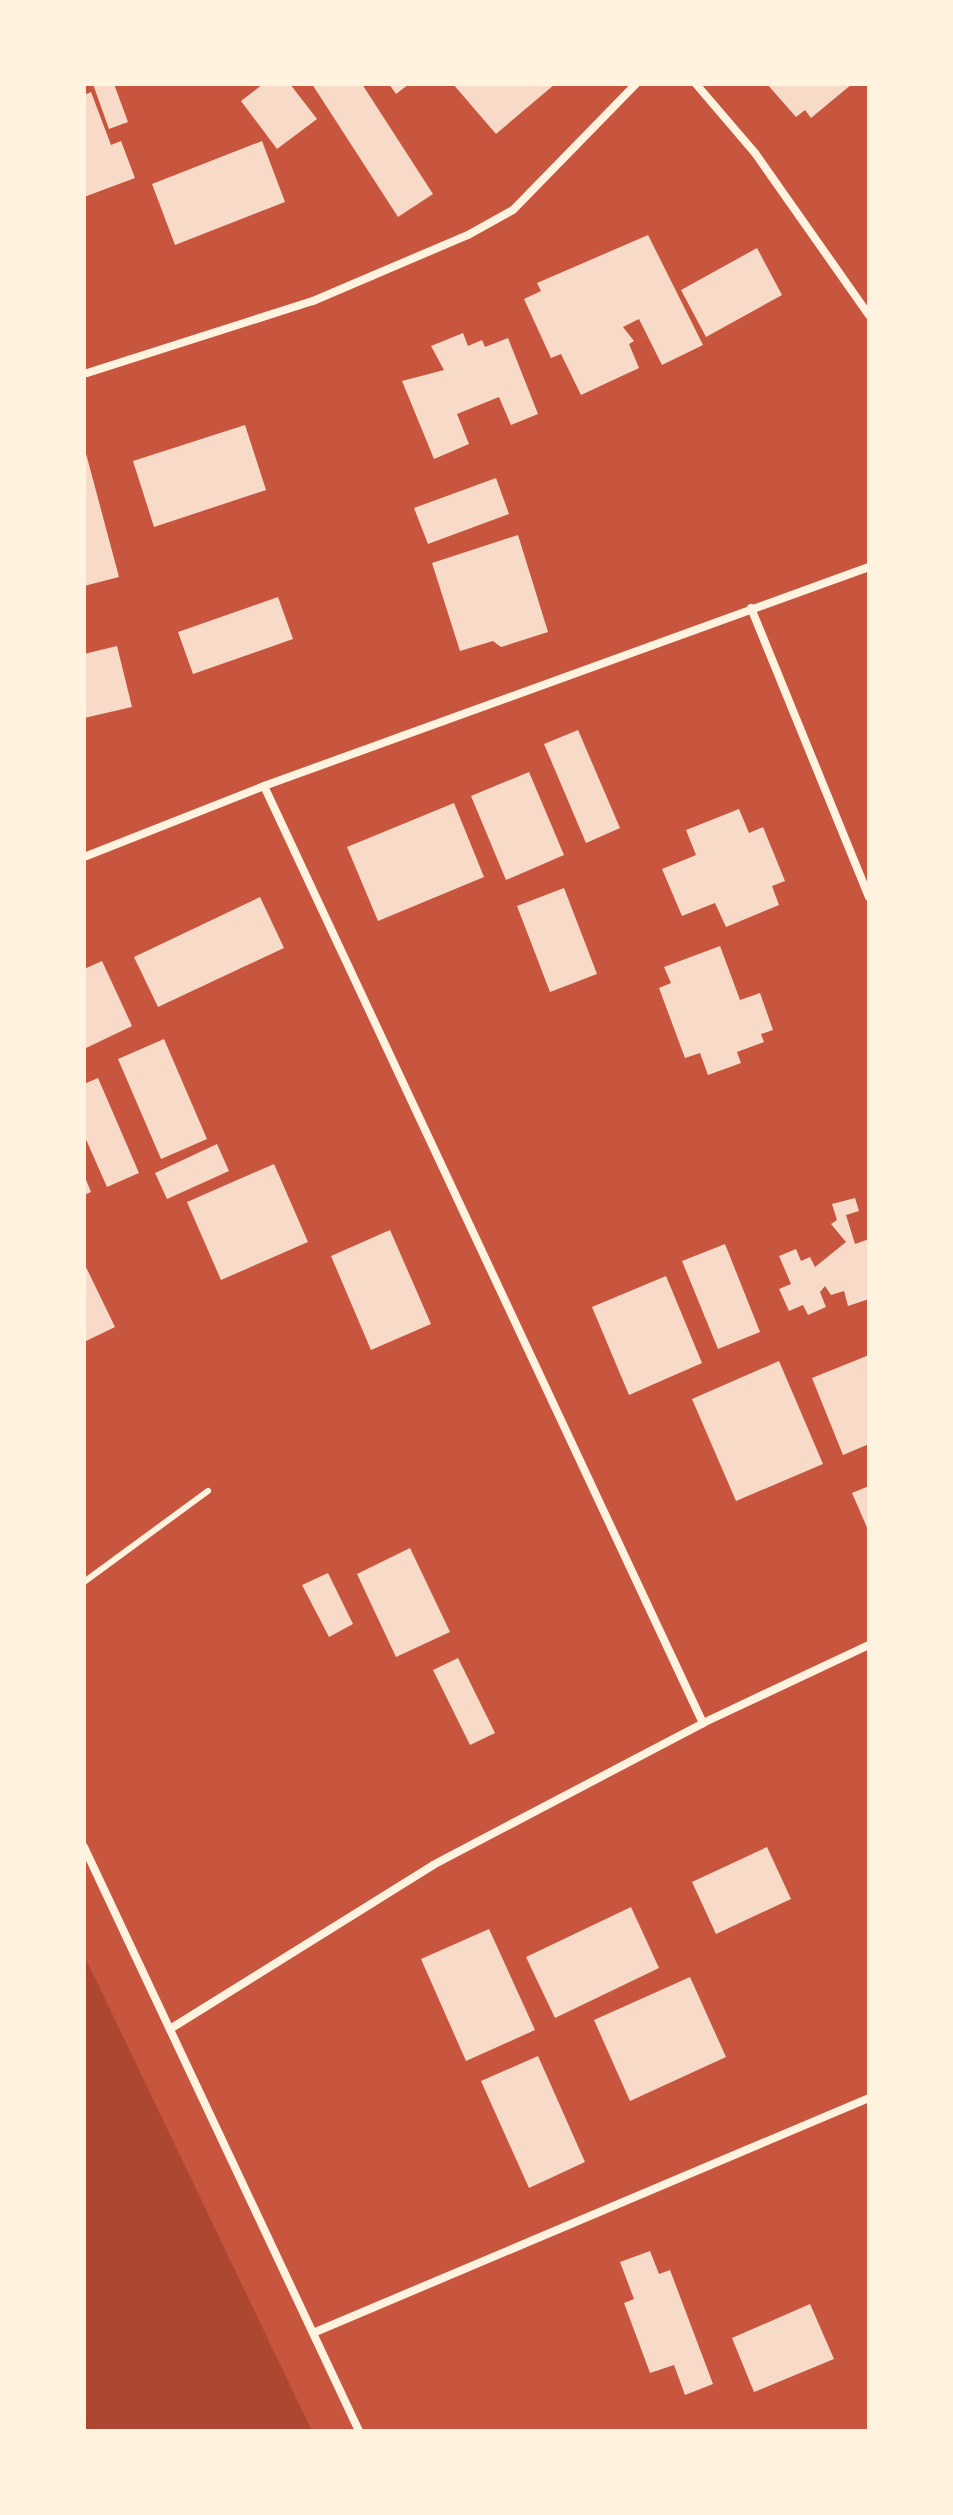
<!DOCTYPE html>
<style>
body{margin:0}
#map{position:relative;width:953px;height:2515px;overflow:hidden;background:#c8553d;font-family:"Alegreya Sans",sans-serif}
div>[style]{position:absolute}
.green>*{inset:0;background:#ae4732}
.building>*{inset:0;background:#f7dbc8}
.service>*{height:6px;margin:-3px;padding:0 3px;transform-origin:3px;border-radius:3px;background:#fff3e0}
.minor>*{height:8px;margin:-4px;padding:0 4px;transform-origin:4px;border-radius:4px;background:#fff3e0}
span{translate:-50% -50%;white-space:nowrap;text-align:center;line-height:1.15;-webkit-text-stroke:7px #fff3e0;paint-order:stroke}
.frame{position:absolute;inset:0;border:86px solid #fff3e0;pointer-events:none}
</style>
<div id="map">
<div class="green">
<div style="clip-path:polygon(84px 1955px,312px 2431px,84px 2431px)"></div>
</div>
<div class="building">
<div style="clip-path:polygon(93px 84px,114px 84px,128px 122px,109px 129px)"></div>
<div style="clip-path:polygon(263px 84px,290px 84px,317px 119px,277px 149px,241px 101px)"></div>
<div style="clip-path:polygon(312px 84px,362px 84px,433px 194px,398px 217px)"></div>
<div style="clip-path:polygon(389px 84px,409px 84px,396px 94px)"></div>
<div style="clip-path:polygon(453px 84px,555px 84px,496px 134px)"></div>
<div style="clip-path:polygon(767px 84px,852px 84px,811px 118px,805px 110px,796px 117px)"></div>
<div style="clip-path:polygon(91px 92px,111px 145px,121px 141px,135px 178px,84px 197px,84px 95px)"></div>
<div style="clip-path:polygon(262px 141px,285px 202px,175px 245px,152px 184px)"></div>
<div style="clip-path:polygon(648px 235px,703px 345px,662px 365px,639px 319px,623px 327px,634px 341px,629px 344px,639px 368px,581px 395px,561px 354px,551px 358px,524px 299px,541px 291px,537px 283px)"></div>
<div style="clip-path:polygon(757px 248px,782px 295px,706px 337px,681px 290px)"></div>
<div style="clip-path:polygon(463px 333px,468px 346px,482px 340px,485px 347px,508px 338px,538px 414px,511px 425px,499px 397px,457px 414px,469px 444px,434px 459px,402px 381px,444px 370px,431px 346px)"></div>
<div style="clip-path:polygon(245px 425px,266px 490px,154px 527px,133px 461px)"></div>
<div style="clip-path:polygon(84px 446px,119px 577px,84px 586px)"></div>
<div style="clip-path:polygon(496px 478px,509px 514px,428px 544px,414px 508px)"></div>
<div style="clip-path:polygon(518px 535px,548px 632px,501px 647px,493px 641px,460px 651px,432px 563px)"></div>
<div style="clip-path:polygon(278px 597px,293px 639px,193px 674px,178px 632px)"></div>
<div style="clip-path:polygon(117px 646px,132px 707px,84px 718px,84px 654px)"></div>
<div style="clip-path:polygon(578px 730px,620px 828px,586px 843px,544px 744px)"></div>
<div style="clip-path:polygon(529px 772px,564px 855px,506px 880px,471px 796px)"></div>
<div style="clip-path:polygon(454px 803px,484px 877px,378px 921px,347px 847px)"></div>
<div style="clip-path:polygon(739px 809px,749px 833px,763px 827px,785px 881px,772px 886px,779px 905px,726px 927px,715px 903px,682px 916px,662px 869px,696px 855px,686px 830px)"></div>
<div style="clip-path:polygon(564px 888px,597px 974px,550px 992px,517px 906px)"></div>
<div style="clip-path:polygon(260px 897px,284px 948px,158px 1007px,134px 957px)"></div>
<div style="clip-path:polygon(720px 946px,740px 1000px,760px 993px,773px 1030px,761px 1034px,764px 1042px,737px 1052px,741px 1063px,708px 1075px,700px 1053px,685px 1058px,659px 988px,671px 983px,664px 967px)"></div>
<div style="clip-path:polygon(102px 961px,132px 1026px,84px 1049px,84px 969px)"></div>
<div style="clip-path:polygon(164px 1039px,207px 1139px,161px 1159px,118px 1059px)"></div>
<div style="clip-path:polygon(98px 1078px,139px 1173px,107px 1187px,84px 1135px,84px 1084px)"></div>
<div style="clip-path:polygon(217px 1144px,229px 1171px,167px 1199px,155px 1173px)"></div>
<div style="clip-path:polygon(274px 1164px,308px 1242px,221px 1280px,187px 1202px)"></div>
<div style="clip-path:polygon(84px 1175px,91px 1192px,84px 1195px)"></div>
<div style="clip-path:polygon(855px 1198px,859px 1211px,846px 1215px,855px 1244px,869px 1239px,869px 1299px,848px 1306px,844px 1291px,831px 1295px,825px 1286px,820px 1292px,826px 1307px,808px 1315px,803px 1305px,789px 1311px,779px 1289px,791px 1284px,779px 1256px,796px 1249px,801px 1261px,810px 1257px,815px 1267px,846px 1242px,831px 1224px,837px 1220px,832px 1204px)"></div>
<div style="clip-path:polygon(390px 1230px,431px 1324px,371px 1350px,331px 1256px)"></div>
<div style="clip-path:polygon(725px 1244px,760px 1332px,718px 1349px,682px 1261px)"></div>
<div style="clip-path:polygon(84px 1263px,115px 1327px,84px 1342px)"></div>
<div style="clip-path:polygon(666px 1276px,702px 1363px,629px 1395px,592px 1307px)"></div>
<div style="clip-path:polygon(869px 1355px,869px 1444px,843px 1455px,812px 1378px)"></div>
<div style="clip-path:polygon(779px 1361px,823px 1464px,736px 1501px,692px 1399px)"></div>
<div style="clip-path:polygon(869px 1486px,869px 1532px,852px 1493px)"></div>
<div style="clip-path:polygon(410px 1548px,450px 1632px,396px 1657px,357px 1574px)"></div>
<div style="clip-path:polygon(328px 1573px,353px 1624px,329px 1637px,302px 1585px)"></div>
<div style="clip-path:polygon(458px 1658px,495px 1733px,470px 1745px,433px 1670px)"></div>
<div style="clip-path:polygon(767px 1847px,791px 1899px,716px 1934px,692px 1882px)"></div>
<div style="clip-path:polygon(631px 1907px,659px 1968px,555px 2018px,526px 1957px)"></div>
<div style="clip-path:polygon(489px 1929px,535px 2030px,466px 2061px,421px 1959px)"></div>
<div style="clip-path:polygon(690px 1977px,726px 2057px,630px 2101px,594px 2020px)"></div>
<div style="clip-path:polygon(538px 2056px,585px 2162px,529px 2188px,481px 2081px)"></div>
<div style="clip-path:polygon(650px 2251px,659px 2274px,670px 2270px,713px 2384px,685px 2395px,674px 2365px,650px 2373px,624px 2303px,634px 2299px,620px 2262px)"></div>
<div style="clip-path:polygon(810px 2304px,834px 2359px,754px 2392px,732px 2338px)"></div>
</div>
<div class="service">
<div style="left:84px;top:1582px;width:154px;rotate:-36.3deg"></div>
</div>
<div class="minor">
<div style="left:696px;top:84px;width:91px;rotate:49.5deg"></div>
<div style="left:755px;top:153px;width:198px;rotate:54.9deg"></div>
<div style="left:84px;top:374px;width:240px;rotate:-17.7deg"></div>
<div style="left:313px;top:301px;width:168px;rotate:-23.1deg"></div>
<div style="left:468px;top:235px;width:51px;rotate:-29.1deg"></div>
<div style="left:513px;top:210px;width:176px;rotate:-45.7deg"></div>
<div style="left:751px;top:608px;width:312px;rotate:67.8deg"></div>
<div style="left:264px;top:786px;width:1035px;rotate:64.9deg"></div>
<div style="left:84px;top:857px;width:193px;rotate:-21.5deg"></div>
<div style="left:264px;top:786px;width:643px;rotate:-19.9deg"></div>
<div style="left:84px;top:1847px;width:646px;rotate:64.78deg"></div>
<div style="left:170px;top:2029px;width:310px;rotate:-31.9deg"></div>
<div style="left:433px;top:1865px;width:305px;rotate:-27.7deg"></div>
<div style="left:703px;top:1723px;width:183px;rotate:-25.2deg"></div>
<div style="left:313px;top:2333px;width:604px;rotate:-22.91deg"></div>
</div>
<div class="frame"></div>
</div>
